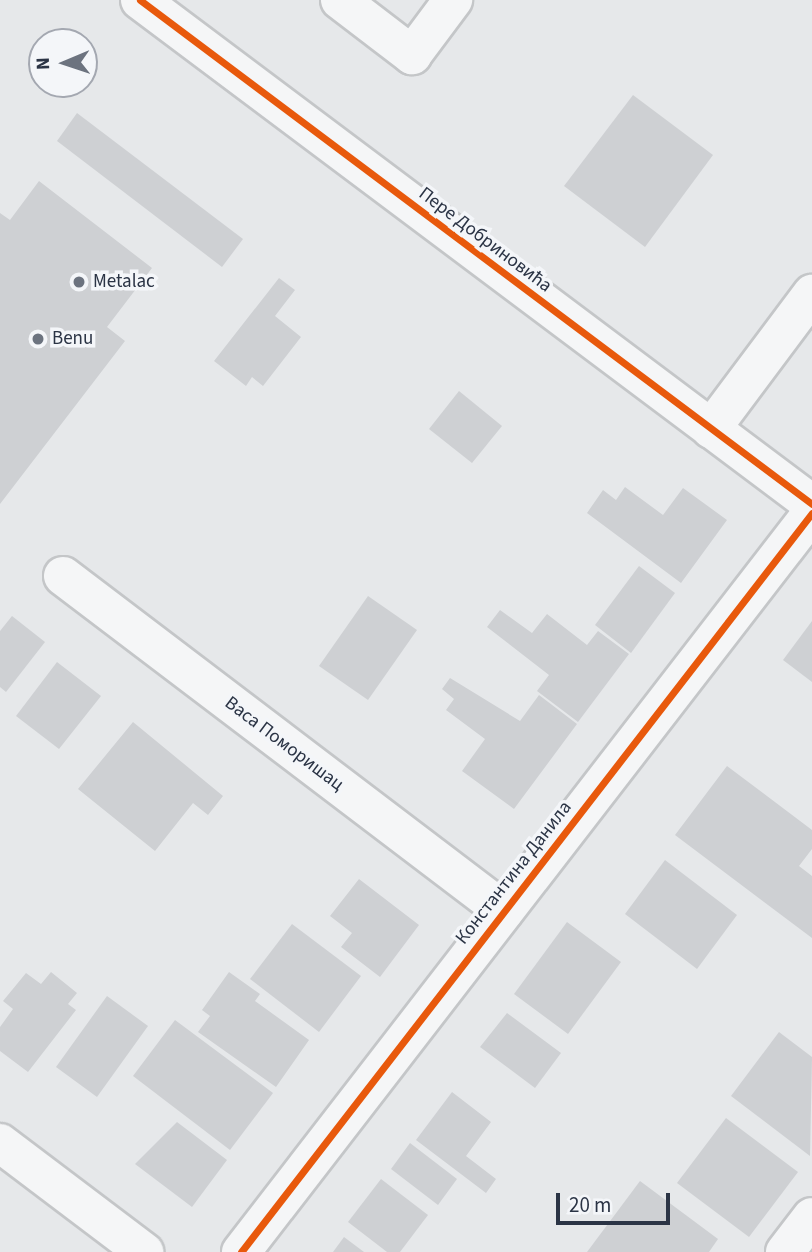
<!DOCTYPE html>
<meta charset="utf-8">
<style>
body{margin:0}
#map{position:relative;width:812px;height:1252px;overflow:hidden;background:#e6e8ea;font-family:"Source Sans 3",sans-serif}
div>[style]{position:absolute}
.building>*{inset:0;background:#ced0d3}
.roads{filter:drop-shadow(2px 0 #c4c6c8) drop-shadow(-2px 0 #c4c6c8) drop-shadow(0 2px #c4c6c8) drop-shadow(0 -2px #c4c6c8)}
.minor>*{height:38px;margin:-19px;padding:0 19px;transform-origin:19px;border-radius:19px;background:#f5f6f7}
.cycleway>*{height:7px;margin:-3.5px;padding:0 3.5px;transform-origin:3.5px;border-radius:3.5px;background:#e8590c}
.dots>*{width:19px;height:19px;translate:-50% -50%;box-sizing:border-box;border:4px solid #f4f6f9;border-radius:50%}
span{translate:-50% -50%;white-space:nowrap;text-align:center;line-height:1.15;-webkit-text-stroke:7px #f4f6f9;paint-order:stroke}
.street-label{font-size:19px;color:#2b3445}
.poi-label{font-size:19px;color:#2b3445}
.left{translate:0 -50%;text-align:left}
.north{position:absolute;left:28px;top:28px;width:70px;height:70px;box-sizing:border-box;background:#f4f6f9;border:2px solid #a4a8b1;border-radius:50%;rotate:268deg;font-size:19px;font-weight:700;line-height:28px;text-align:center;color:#2b3445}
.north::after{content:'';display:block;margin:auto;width:24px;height:32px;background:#6c737f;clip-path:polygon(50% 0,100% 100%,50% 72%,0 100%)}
.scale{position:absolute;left:556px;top:1193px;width:114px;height:32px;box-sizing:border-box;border:4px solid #2b3445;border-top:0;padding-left:9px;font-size:21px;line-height:24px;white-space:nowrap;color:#2b3445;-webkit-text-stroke:5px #f4f6f9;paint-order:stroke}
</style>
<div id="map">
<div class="building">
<div style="clip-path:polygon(633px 95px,713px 155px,645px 247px,564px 186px)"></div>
<div style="clip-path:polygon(77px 113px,243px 239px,222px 267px,57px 141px)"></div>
<div style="clip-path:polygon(39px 181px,152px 268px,107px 327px,125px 341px,0 504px,0 213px,10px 220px)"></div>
<div style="clip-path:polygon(279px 278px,295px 290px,275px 316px,301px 337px,263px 386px,252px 377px,246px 386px,214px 361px)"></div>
<div style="clip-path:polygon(459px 391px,502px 426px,472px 463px,429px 429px)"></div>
<div style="clip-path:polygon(625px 487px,663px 515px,683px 488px,727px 520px,681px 583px,587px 513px,603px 490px,616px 500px)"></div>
<div style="clip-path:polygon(639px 566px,675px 593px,631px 653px,595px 625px)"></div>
<div style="clip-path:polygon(368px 596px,417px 630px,368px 700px,319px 666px)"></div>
<div style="clip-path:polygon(500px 610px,532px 633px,547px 614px,587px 645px,598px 631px,629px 654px,578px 722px,537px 691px,549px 675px,487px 627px)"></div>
<div style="clip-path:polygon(12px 616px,45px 642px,6px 692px,0 687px,0 631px)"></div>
<div style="clip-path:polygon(812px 621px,812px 682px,783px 660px)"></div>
<div style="clip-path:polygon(57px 662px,101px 696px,59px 749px,16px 716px)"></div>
<div style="clip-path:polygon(450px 678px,520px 721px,539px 695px,577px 724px,514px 809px,462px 771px,485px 739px,446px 710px,454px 699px,442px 689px)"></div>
<div style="clip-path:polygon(133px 722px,223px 796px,208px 815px,193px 803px,155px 851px,78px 789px)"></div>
<div style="clip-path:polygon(727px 766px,812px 830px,812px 849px,799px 866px,812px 876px,812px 938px,675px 835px)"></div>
<div style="clip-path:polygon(665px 860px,737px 915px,697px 969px,625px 914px)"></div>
<div style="clip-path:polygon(359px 879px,419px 925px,380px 977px,341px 947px,352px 933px,330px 916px)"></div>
<div style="clip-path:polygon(567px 922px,621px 962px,568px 1034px,514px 994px)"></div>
<div style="clip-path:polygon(292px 924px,361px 976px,319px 1032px,250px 979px)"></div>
<div style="clip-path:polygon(51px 972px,77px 993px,68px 1004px,76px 1010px,28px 1072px,0 1051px,0 1027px,13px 1009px,3px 1001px,26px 973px,41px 984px)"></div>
<div style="clip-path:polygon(229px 972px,260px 994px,255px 1001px,309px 1040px,276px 1087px,198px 1032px,210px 1016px,202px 1010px)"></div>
<div style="clip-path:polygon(107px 996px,148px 1026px,97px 1097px,56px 1067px)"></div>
<div style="clip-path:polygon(507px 1013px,561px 1053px,535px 1088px,480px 1047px)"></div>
<div style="clip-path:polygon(175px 1020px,273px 1093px,230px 1150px,133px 1076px)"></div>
<div style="clip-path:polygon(779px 1032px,812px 1057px,810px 1156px,731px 1096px)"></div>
<div style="clip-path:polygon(452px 1092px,491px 1122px,466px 1156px,496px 1179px,486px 1193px,416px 1140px)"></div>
<div style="clip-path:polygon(726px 1118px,798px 1172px,749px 1237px,677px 1183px)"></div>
<div style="clip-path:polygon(177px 1122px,227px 1160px,192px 1207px,135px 1164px)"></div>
<div style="clip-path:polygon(410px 1143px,457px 1179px,438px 1205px,391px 1169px)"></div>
<div style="clip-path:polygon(381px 1179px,428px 1215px,400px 1252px,387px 1252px,348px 1222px)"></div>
<div style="clip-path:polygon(640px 1181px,718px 1239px,709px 1252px,587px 1252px)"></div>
<div style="clip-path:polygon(344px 1237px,364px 1252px,333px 1252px)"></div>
</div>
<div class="roads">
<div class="minor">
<div style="left:140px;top:0;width:840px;rotate:36.87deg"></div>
<div style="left:340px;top:0;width:91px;rotate:37.4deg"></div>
<div style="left:412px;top:55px;width:69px;rotate:-53.3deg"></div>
<div style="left:711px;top:429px;width:169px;rotate:-53.2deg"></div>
<div style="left:63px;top:576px;width:554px;rotate:37.22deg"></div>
<div style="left:0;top:1143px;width:181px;rotate:37.1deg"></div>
<div style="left:241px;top:1252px;width:934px;rotate:-52.31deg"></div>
<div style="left:785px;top:1252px;width:44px;rotate:-52.4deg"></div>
</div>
</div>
<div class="cycleway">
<div style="left:140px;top:0;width:840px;rotate:36.87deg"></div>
<div style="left:241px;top:1252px;width:934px;rotate:-52.31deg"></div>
</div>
<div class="dots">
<div style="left:79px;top:282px;background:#6c737f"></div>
<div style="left:38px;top:339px;background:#6c737f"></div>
</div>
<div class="street-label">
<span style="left:485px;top:240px;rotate:37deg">Пере Добриновића</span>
<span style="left:284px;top:744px;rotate:37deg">Васа Поморишац</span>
<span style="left:514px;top:873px;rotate:-52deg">Константина Данила</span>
</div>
<div class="poi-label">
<span class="left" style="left:93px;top:282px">Metalac</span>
<span class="left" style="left:52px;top:339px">Benu</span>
</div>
<div class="north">N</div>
<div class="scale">20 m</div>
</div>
